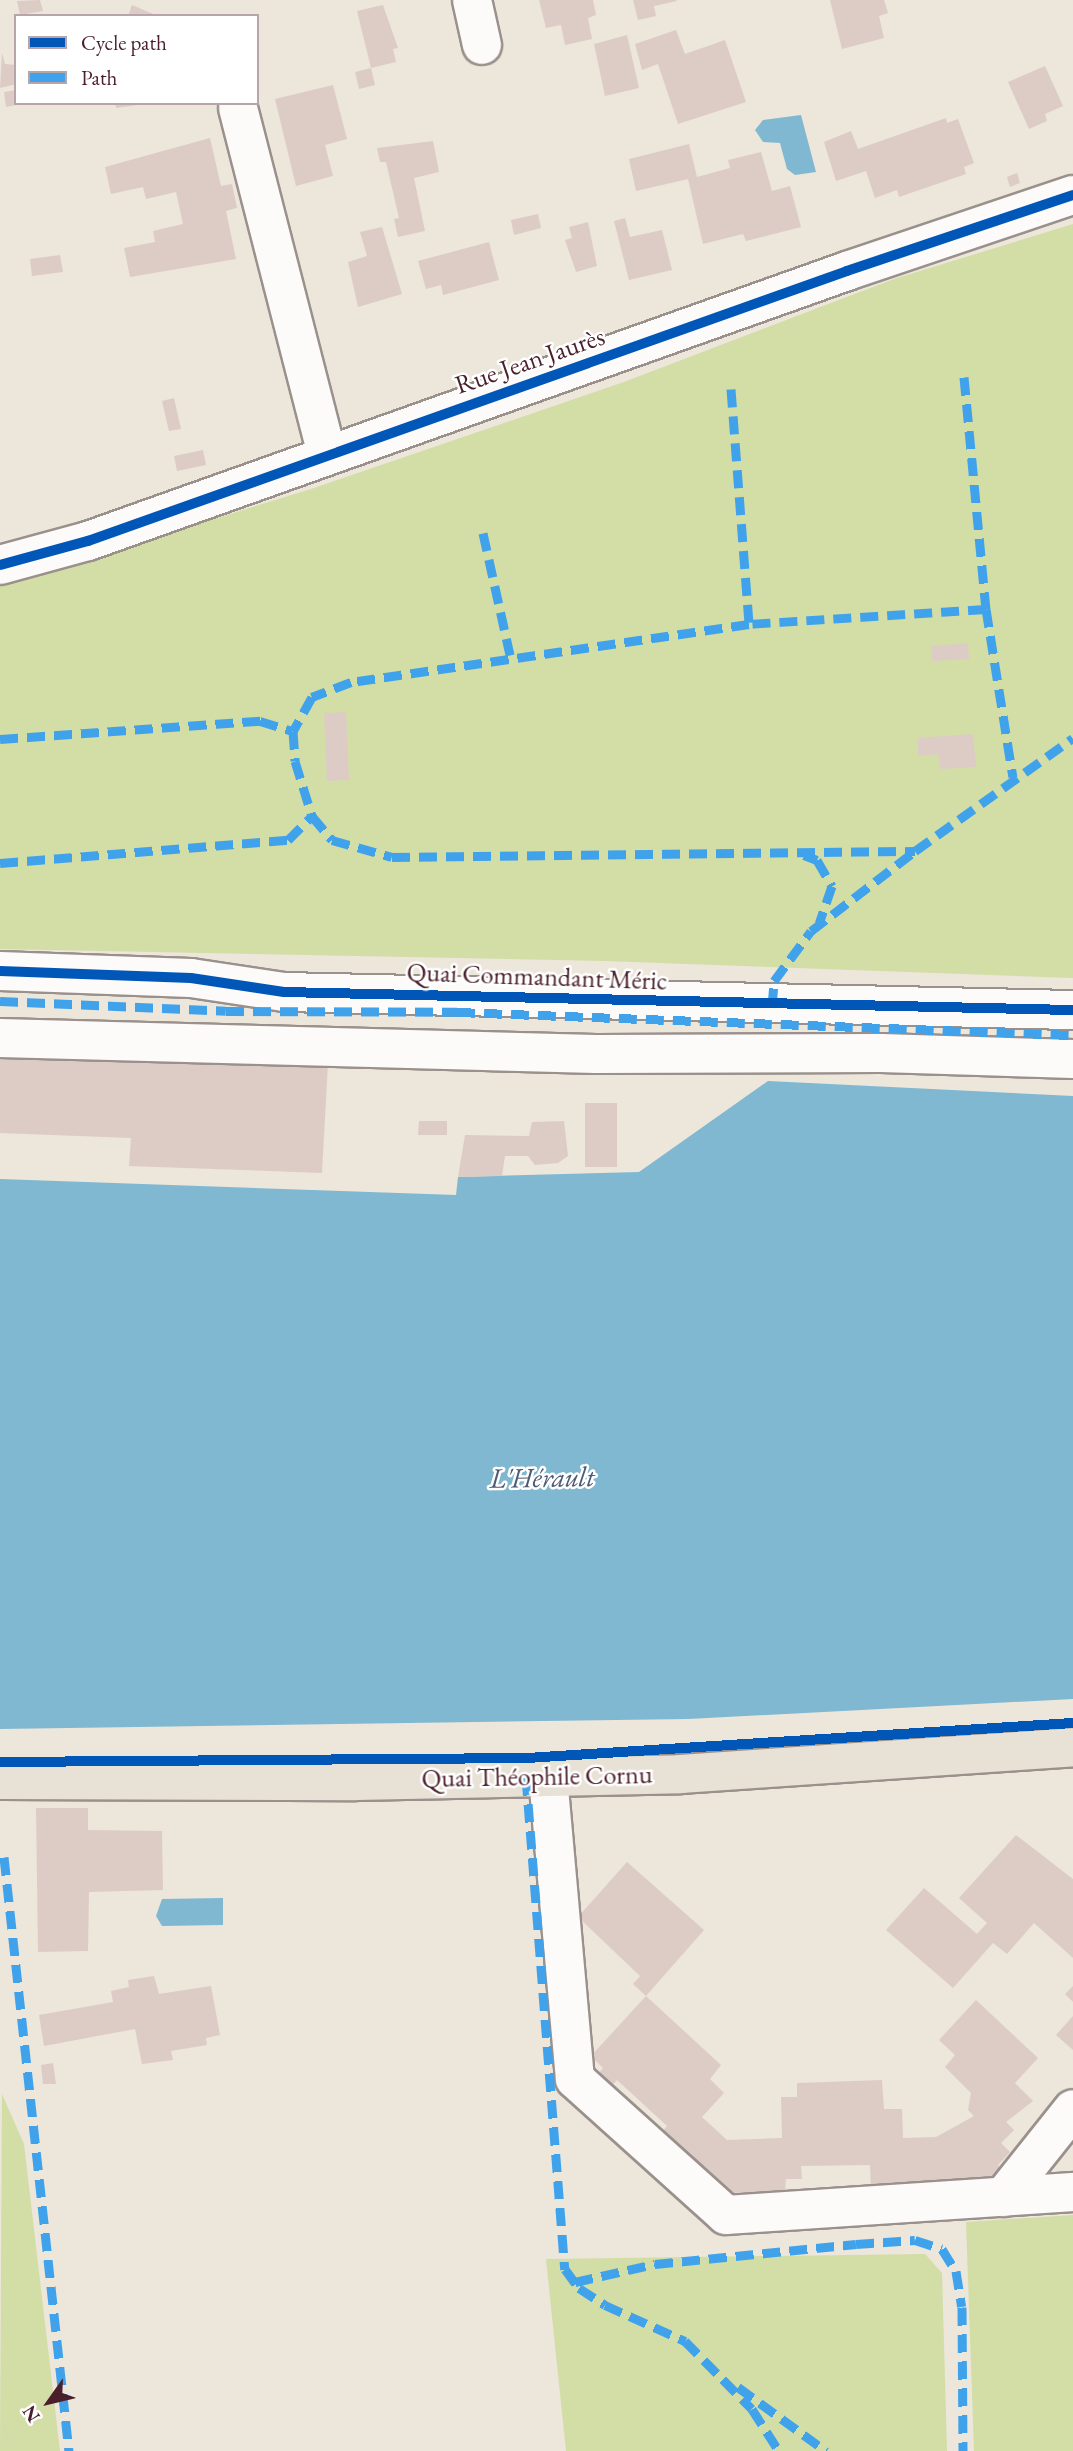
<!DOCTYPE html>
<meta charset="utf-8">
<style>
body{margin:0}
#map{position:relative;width:1073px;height:2451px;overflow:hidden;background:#ece6db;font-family:"EB Garamond",serif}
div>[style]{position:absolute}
.green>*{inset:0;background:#d3dda6}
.water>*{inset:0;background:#7fb8d0}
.building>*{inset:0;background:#ddccc6}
.roads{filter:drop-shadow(2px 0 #9a908c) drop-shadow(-2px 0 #9a908c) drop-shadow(0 2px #9a908c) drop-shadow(0 -2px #9a908c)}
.minor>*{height:38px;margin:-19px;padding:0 19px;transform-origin:19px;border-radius:19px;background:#fcfbfa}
.major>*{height:38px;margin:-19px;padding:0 19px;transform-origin:19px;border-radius:19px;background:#e8e2d6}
.quiet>*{height:9px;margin-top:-4.5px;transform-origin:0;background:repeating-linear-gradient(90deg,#40a2eb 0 18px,transparent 0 27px)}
.cycleway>*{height:10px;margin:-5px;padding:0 5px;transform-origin:5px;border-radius:5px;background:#0057b8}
span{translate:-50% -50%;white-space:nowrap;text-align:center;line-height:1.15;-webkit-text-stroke:5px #fff;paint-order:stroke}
.street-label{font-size:26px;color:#4a1f2b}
.water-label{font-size:28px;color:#4d5b73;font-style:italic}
.legend{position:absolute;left:14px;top:14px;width:245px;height:91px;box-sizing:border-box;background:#fff;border:2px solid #b7a5aa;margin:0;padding:9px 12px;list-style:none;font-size:21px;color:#4a1f2b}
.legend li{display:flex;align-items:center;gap:14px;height:35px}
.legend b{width:35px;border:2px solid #b7a5aa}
.north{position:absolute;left:14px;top:2367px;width:70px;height:70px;-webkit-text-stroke:5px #fff;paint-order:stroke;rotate:236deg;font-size:19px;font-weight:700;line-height:28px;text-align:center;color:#4a1f2b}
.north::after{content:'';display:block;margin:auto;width:24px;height:32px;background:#4a1f2b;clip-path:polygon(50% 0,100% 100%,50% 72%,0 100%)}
</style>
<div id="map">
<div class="green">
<div style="clip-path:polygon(1073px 224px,1073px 978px,605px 961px,0 949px,0 585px,311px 489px,624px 382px,894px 279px)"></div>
<div style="clip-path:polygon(2px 2094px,24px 2144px,60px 2451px,0 2451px)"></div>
<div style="clip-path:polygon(1073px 2215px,1073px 2451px,974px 2451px,966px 2222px)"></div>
<div style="clip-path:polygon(925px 2254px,942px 2273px,947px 2451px,566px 2451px,546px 2259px)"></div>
</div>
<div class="water">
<div style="clip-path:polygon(801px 115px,816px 172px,795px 175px,787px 169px,780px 143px,763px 142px,755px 130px,763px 120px)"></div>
<div style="clip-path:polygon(768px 1081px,1073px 1096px,1073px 1699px,688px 1719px,0 1729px,0 1179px,456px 1195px,458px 1177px,639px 1172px)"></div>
<div style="clip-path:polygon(223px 1898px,223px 1925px,162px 1926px,156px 1916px,162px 1899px)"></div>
</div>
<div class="building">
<div style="clip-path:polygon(40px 0,43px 11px,20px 15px,17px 1px)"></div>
<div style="clip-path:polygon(539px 0,593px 0,596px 15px,588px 18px,592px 39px,565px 45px,561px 25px,546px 28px)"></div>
<div style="clip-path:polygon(633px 0,676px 0,677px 1px,654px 6px,656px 16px,638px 20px)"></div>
<div style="clip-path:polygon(830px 0,884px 0,888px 13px,879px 16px,884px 38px,842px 49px)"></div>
<div style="clip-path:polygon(132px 5px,158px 16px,128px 16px)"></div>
<div style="clip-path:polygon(383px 5px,398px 48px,393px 49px,396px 62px,371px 68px,357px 11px)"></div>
<div style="clip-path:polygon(676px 30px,685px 54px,725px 40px,746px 102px,678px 124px,658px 64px,642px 70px,635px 44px)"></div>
<div style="clip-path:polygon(627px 35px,639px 88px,605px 96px,594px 44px)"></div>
<div style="clip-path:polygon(2px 53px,5px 64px,16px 65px,16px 84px,0 88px)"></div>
<div style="clip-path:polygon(1045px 66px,1063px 106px,1045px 114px,1047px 121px,1029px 129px,1008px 82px)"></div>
<div style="clip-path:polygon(371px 68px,375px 85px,359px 89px,355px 72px)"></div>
<div style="clip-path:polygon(333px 85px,347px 139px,325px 145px,333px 176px,296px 186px,275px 99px)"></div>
<div style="clip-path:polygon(16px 90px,16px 105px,6px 107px,4px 92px)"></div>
<div style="clip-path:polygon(115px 103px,138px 103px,138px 105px,116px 108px)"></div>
<div style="clip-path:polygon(946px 118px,947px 123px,958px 119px,974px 163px,964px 167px,966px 174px,899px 197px,897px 190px,875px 198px,866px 171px,836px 181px,824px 142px,851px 131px,858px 149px)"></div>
<div style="clip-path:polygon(210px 138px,221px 186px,232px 184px,237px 208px,226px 211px,236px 259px,130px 277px,124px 248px,155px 242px,153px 231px,183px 224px,176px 192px,146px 199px,143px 187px,111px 194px,105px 167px)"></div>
<div style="clip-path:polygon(433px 141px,439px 172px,414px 178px,425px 231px,398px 237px,394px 219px,399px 218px,386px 162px,380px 162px,377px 148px)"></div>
<div style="clip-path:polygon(689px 144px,697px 177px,730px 168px,728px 160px,761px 152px,772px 191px,790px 186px,801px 227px,746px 241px,743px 234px,703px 244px,688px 179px,636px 191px,629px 159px)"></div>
<div style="clip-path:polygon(1017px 173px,1020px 183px,1010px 187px,1007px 177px)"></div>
<div style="clip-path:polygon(538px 214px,541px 228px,514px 235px,511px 220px)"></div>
<div style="clip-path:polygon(625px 218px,630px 237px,662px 230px,672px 270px,629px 280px,614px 221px)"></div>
<div style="clip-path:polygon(588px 222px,597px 266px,576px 272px,565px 240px,572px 238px,569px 227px)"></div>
<div style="clip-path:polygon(382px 227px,402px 294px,358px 307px,348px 262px,367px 256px,360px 232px)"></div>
<div style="clip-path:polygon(489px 242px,499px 280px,443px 295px,441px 285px,426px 289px,418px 261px)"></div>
<div style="clip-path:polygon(60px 255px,63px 272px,32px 276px,30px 259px)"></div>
<div style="clip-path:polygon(174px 398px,181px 429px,169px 431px,162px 401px)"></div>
<div style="clip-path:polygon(203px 450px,206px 465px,177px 471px,174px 456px)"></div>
<div style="clip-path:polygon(968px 643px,969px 659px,932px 661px,931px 646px)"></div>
<div style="clip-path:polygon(346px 712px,349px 780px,327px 781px,324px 713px)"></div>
<div style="clip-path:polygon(973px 734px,976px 767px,940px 769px,938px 754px,918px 756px,918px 738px)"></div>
<div style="clip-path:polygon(0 1051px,328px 1063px,322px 1173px,129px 1166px,131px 1138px,0 1133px)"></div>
<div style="clip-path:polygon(585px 1103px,617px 1103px,617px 1167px,585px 1167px)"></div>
<div style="clip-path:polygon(419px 1121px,447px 1121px,447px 1135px,418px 1135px)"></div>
<div style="clip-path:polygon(564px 1121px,568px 1156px,558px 1163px,535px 1165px,528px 1156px,505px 1156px,502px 1176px,458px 1177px,465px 1135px,529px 1136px,532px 1122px)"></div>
<div style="clip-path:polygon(36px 1808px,88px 1808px,88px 1830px,162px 1831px,163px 1890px,89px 1892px,88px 1951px,38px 1952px)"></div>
<div style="clip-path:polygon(1016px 1835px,1073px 1879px,1073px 1958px,1034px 1923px,1007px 1954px,993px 1943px,953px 1988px,886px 1930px,924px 1888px,977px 1934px,987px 1923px,959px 1898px)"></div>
<div style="clip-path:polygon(627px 1862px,704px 1930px,646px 1996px,633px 1984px,640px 1976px,578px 1917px)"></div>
<div style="clip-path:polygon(154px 1976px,159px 1994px,211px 1986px,220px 2035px,206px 2038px,207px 2045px,171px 2051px,173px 2060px,142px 2064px,135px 2029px,44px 2046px,39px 2015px,113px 2002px,111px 1991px,129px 1987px,128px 1980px)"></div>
<div style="clip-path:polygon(1073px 1986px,1073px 2002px,1065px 1994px)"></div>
<div style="clip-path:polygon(646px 1996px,721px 2065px,710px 2079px,724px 2093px,702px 2117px,727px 2140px,782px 2138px,781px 2097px,797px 2097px,797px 2083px,882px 2080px,884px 2109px,902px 2109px,903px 2138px,936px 2137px,974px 2116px,968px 2110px,971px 2093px,945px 2067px,955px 2055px,939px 2040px,976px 2000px,1038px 2058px,1015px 2083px,1033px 2101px,1006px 2122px,1014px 2130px,1001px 2143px,1010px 2152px,998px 2165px,1007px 2174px,993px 2188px,911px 2187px,910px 2182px,891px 2182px,891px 2189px,871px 2189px,870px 2165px,801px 2166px,802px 2179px,786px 2179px,785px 2191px,731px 2193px,731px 2204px,659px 2136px,667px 2126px,617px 2080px,607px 2091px,594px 2079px,603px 2068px,591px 2056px)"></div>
<div style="clip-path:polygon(1073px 2016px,1073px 2050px,1056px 2035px)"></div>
<div style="clip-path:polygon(53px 2063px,56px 2084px,43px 2084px,41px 2065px)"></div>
</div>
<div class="roads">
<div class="minor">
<div style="left:472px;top:0;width:46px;rotate:77.5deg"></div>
<div style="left:238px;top:108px;width:358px;rotate:75.6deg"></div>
<div style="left:0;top:565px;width:91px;rotate:-15.3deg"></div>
<div style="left:88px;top:541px;width:806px;rotate:-19.58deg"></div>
<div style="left:847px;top:271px;width:238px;rotate:-18.6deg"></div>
<div style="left:0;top:971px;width:191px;rotate:2.1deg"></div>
<div style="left:191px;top:978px;width:94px;rotate:8.6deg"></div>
<div style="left:284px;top:992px;width:789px;rotate:1.31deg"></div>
<div style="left:0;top:1038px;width:596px;rotate:1.54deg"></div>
<div style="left:596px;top:1054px;width:285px;rotate:-0.2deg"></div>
<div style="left:881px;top:1053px;width:192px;rotate:1.8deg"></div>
<div style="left:548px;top:1777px;width:303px;rotate:84.9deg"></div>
<div style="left:575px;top:2079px;width:203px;rotate:42deg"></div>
<div style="left:726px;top:2215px;width:348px;rotate:-3.8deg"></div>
<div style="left:1003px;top:2197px;width:112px;rotate:-51.5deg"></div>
</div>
<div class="major">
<div style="left:0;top:1780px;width:356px;rotate:0.2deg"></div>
<div style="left:356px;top:1781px;width:325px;rotate:-1.2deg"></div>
<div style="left:681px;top:1774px;width:393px;rotate:-3.9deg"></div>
</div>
</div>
<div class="quiet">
<div style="left:964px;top:377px;width:233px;rotate:84.6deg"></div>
<div style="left:986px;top:609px;width:170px;rotate:80.9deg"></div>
<div style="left:731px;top:389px;width:236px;rotate:85.6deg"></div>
<div style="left:483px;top:533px;width:125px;rotate:77.5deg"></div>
<div style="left:986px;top:609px;width:237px;rotate:176.4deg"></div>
<div style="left:749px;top:624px;width:402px;rotate:171.7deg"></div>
<div style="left:351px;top:682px;width:42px;rotate:159deg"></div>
<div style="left:312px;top:697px;width:39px;rotate:119deg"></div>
<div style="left:293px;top:731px;width:30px;rotate:86deg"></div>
<div style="left:295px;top:761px;width:58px;rotate:72.8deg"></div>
<div style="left:312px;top:816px;width:31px;rotate:50deg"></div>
<div style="left:332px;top:840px;width:62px;rotate:15.8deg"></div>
<div style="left:392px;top:857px;width:523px;rotate:-0.66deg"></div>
<div style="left:915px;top:851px;width:194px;rotate:-35.6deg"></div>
<div style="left:0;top:739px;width:261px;rotate:-4deg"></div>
<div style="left:260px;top:721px;width:34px;rotate:17deg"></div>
<div style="left:804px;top:855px;width:14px;rotate:21deg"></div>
<div style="left:817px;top:860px;width:30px;rotate:60deg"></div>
<div style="left:832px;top:886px;width:39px;rotate:109deg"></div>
<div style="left:0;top:863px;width:289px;rotate:-4.6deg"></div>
<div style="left:288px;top:840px;width:34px;rotate:-45deg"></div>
<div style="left:0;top:1001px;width:226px;rotate:2.5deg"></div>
<div style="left:226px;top:1011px;width:231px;rotate:0.2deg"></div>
<div style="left:457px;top:1012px;width:616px;rotate:2.14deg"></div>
<div style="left:772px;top:1006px;width:25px;rotate:-85deg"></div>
<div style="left:774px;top:981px;width:62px;rotate:-53.5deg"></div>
<div style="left:811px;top:931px;width:131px;rotate:-37.6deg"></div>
<div style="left:526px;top:1777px;width:494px;rotate:85.5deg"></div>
<div style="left:565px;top:2269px;width:24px;rotate:54deg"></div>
<div style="left:579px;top:2288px;width:31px;rotate:33deg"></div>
<div style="left:605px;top:2305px;width:88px;rotate:24.2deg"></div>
<div style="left:685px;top:2341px;width:95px;rotate:45.4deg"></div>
<div style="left:752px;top:2409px;width:50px;rotate:57.3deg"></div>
<div style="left:4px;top:1857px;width:598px;rotate:83.76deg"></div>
<div style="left:575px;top:2282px;width:82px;rotate:-12.7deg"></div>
<div style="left:655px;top:2264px;width:202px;rotate:-5.7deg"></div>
<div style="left:856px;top:2244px;width:59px;rotate:-3.9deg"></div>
<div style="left:915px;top:2240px;width:28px;rotate:18deg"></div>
<div style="left:942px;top:2249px;width:26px;rotate:58deg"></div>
<div style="left:956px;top:2271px;width:36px;rotate:81deg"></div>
<div style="left:962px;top:2307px;width:144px;rotate:89.6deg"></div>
<div style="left:738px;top:2387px;width:109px;rotate:36deg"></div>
</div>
<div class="cycleway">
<div style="left:0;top:565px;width:91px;rotate:-15.3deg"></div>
<div style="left:88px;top:541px;width:806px;rotate:-19.58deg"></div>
<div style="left:847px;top:271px;width:238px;rotate:-18.6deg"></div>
<div style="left:0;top:971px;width:191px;rotate:2.1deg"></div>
<div style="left:191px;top:978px;width:94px;rotate:8.6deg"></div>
<div style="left:284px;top:992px;width:789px;rotate:1.31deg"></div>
<div style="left:0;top:1762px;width:527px;rotate:-0.43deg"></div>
<div style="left:527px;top:1758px;width:547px;rotate:-3.67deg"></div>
</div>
<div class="street-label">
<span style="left:530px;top:361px;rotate:-19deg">Rue Jean Jaurès</span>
<span style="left:537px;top:977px;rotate:2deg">Quai Commandant Méric</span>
<span style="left:537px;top:1777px;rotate:-1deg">Quai Théophile Cornu</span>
</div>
<div class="water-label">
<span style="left:542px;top:1477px;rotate:-1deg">L'Hérault</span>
</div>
<ul class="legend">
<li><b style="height:9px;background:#0057b8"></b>Cycle path</li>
<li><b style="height:9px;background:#40a2eb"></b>Path</li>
</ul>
<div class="north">N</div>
</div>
